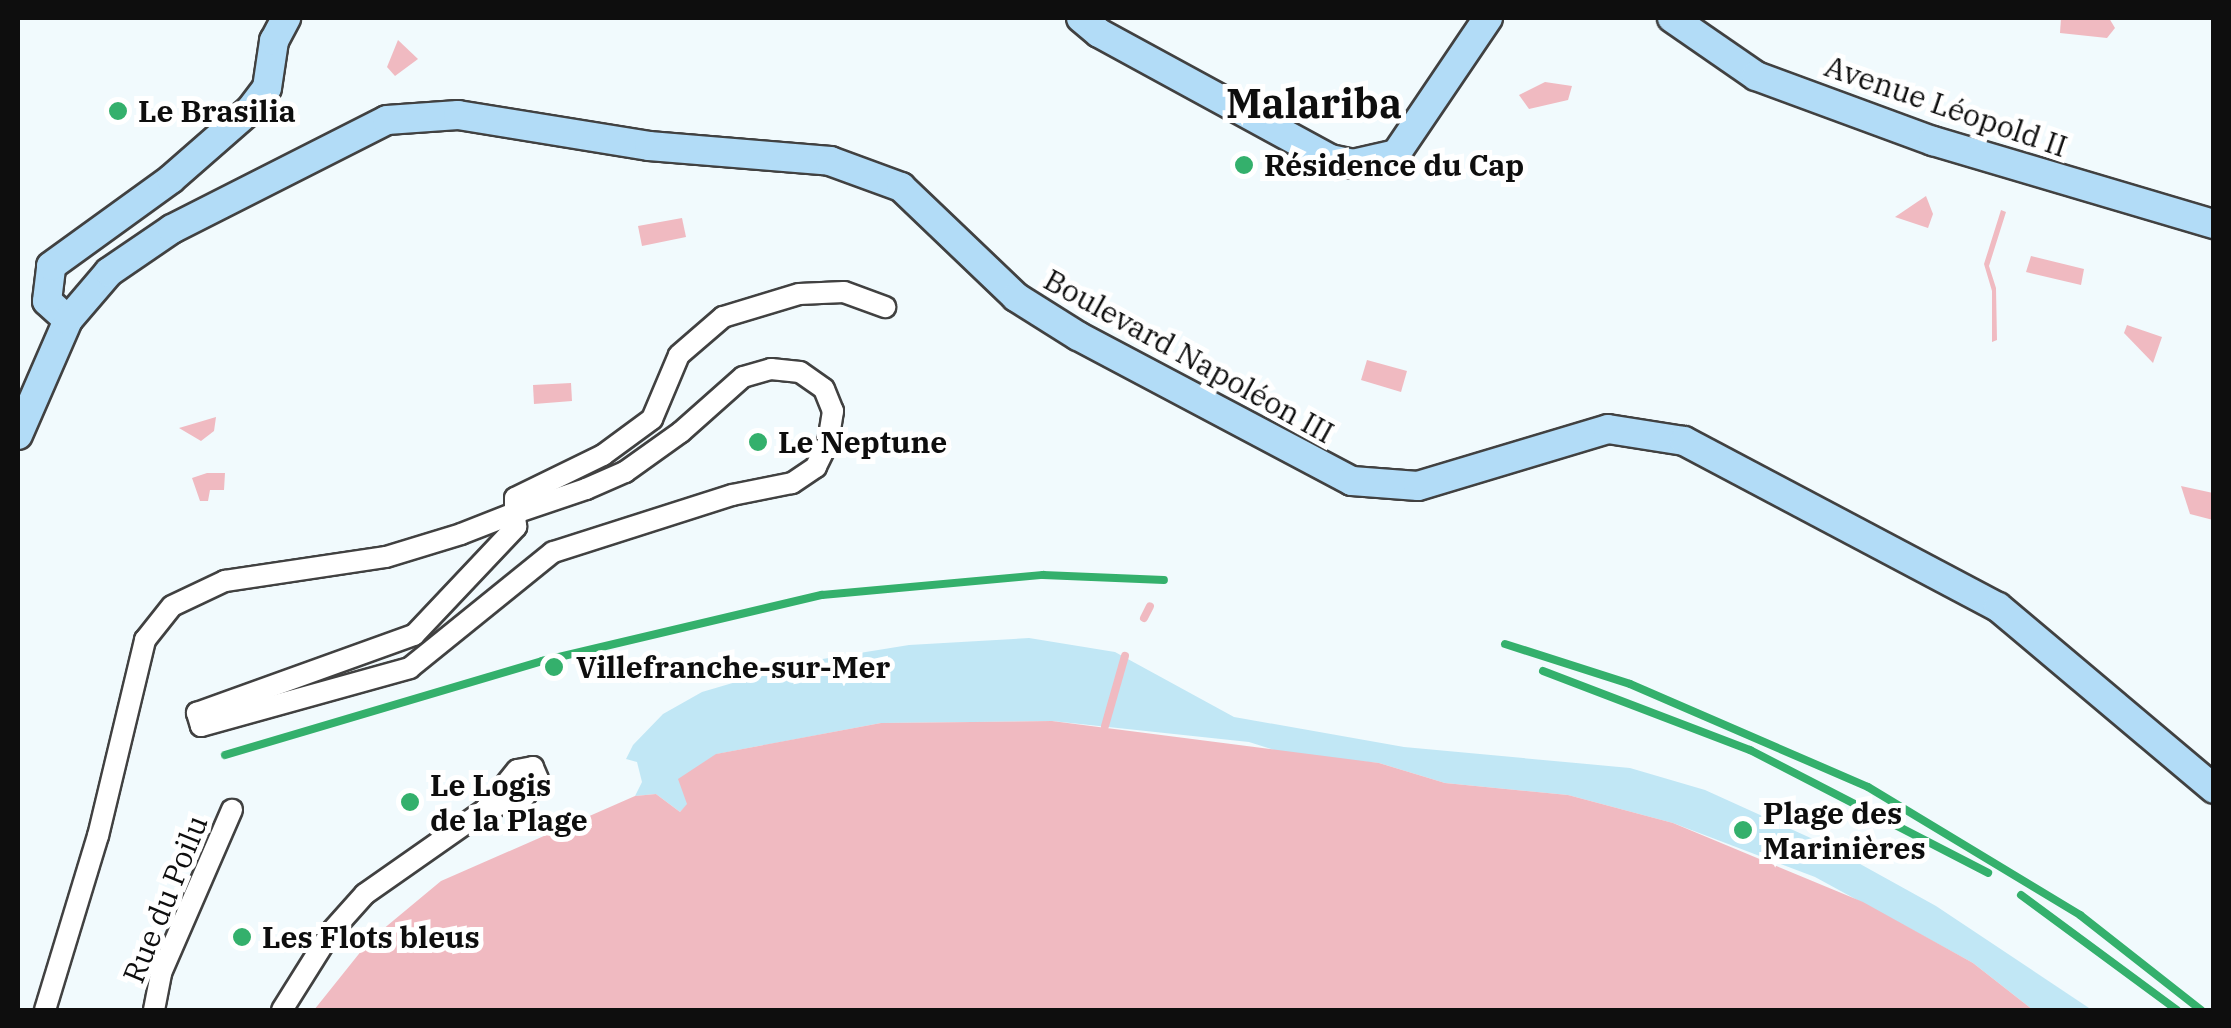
<!DOCTYPE html>
<meta charset="utf-8">
<style>
body{margin:0}
#map{position:relative;width:2231px;height:1028px;overflow:hidden;background:#f1fafd;font-family:"IBM Plex Serif",serif}
div>[style]{position:absolute}
.sand>*{inset:0;background:#c1e7f5}
.water>*{inset:0;background:#f0bac1}
.stream>*{height:8px;margin:-4px;padding:0 4px;transform-origin:4px;border-radius:4px;background:#f0bac1}
.roads{filter:drop-shadow(2px 0 #414141) drop-shadow(-2px 0 #414141) drop-shadow(0 2px #414141) drop-shadow(0 -2px #414141)}
.street>*{height:20px;margin:-10px;padding:0 10px;transform-origin:10px;border-radius:10px;background:#fff}
.secondary>*{height:28px;margin:-14px;padding:0 14px;transform-origin:14px;border-radius:14px;background:#b2dcf7}
.rail>*{height:8px;margin:-4px;padding:0 4px;transform-origin:4px;border-radius:4px;background:#34b06c}
.dots>*{width:28px;height:28px;translate:-50% -50%;box-sizing:border-box;border:5px solid #fff;border-radius:50%}
span{translate:-50% -50%;white-space:nowrap;text-align:center;line-height:1.15;-webkit-text-stroke:10px #fff;paint-order:stroke}
.street-label{font-size:30px;color:#0e0e0e}
.poi-label{font-size:30px;color:#0e0e0e;font-weight:700}
.left{translate:0 -50%;text-align:left}
.district-label{font-size:40px;color:#0e0e0e;font-weight:700}
.frame{position:absolute;inset:0;border:20px solid #0e0e0e;pointer-events:none}
</style>
<div id="map">
<div class="sand">
<div style="clip-path:polygon(1029px 638px,1115px 652px,1234px 717px,1404px 747px,1630px 768px,1705px 790px,1824px 844px,1936px 906px,2092px 1010px,2033px 1010px,1973px 963px,1815px 877px,1673px 823px,1568px 795px,1445px 783px,1379px 763px,1290px 755px,1249px 742px,1052px 721px,881px 723px,717px 754px,684px 790px,688px 804px,680px 812px,656px 794px,635px 796px,642px 782px,637px 762px,626px 759px,633px 745px,663px 714px,702px 692px,804px 662px,909px 645px)"></div>
</div>
<div class="water">
<div style="clip-path:polygon(2061px 18px,2109px 18px,2115px 28px,2107px 38px,2060px 33px)"></div>
<div style="clip-path:polygon(398px 40px,418px 59px,395px 76px,387px 67px)"></div>
<div style="clip-path:polygon(1545px 82px,1572px 86px,1568px 100px,1529px 109px,1519px 95px)"></div>
<div style="clip-path:polygon(1926px 196px,1933px 214px,1928px 228px,1895px 217px)"></div>
<div style="clip-path:polygon(2001px 210px,2006px 212px,1989px 266px,1996px 288px,1997px 340px,1992px 342px,1992px 291px,1984px 264px)"></div>
<div style="clip-path:polygon(682px 218px,686px 237px,642px 246px,638px 226px)"></div>
<div style="clip-path:polygon(2031px 256px,2084px 269px,2081px 285px,2026px 272px)"></div>
<div style="clip-path:polygon(2127px 325px,2162px 337px,2153px 363px,2124px 333px)"></div>
<div style="clip-path:polygon(1367px 360px,1407px 371px,1401px 392px,1361px 380px)"></div>
<div style="clip-path:polygon(571px 383px,572px 401px,534px 404px,533px 385px)"></div>
<div style="clip-path:polygon(216px 417px,214px 431px,201px 441px,179px 428px)"></div>
<div style="clip-path:polygon(207px 473px,225px 473px,224px 490px,210px 490px,208px 501px,200px 501px,192px 478px)"></div>
<div style="clip-path:polygon(2181px 486px,2213px 493px,2213px 520px,2190px 514px)"></div>
<div style="clip-path:polygon(1052px 721px,1379px 763px,1445px 783px,1568px 795px,1673px 823px,1863px 902px,1973px 963px,2033px 1010px,314px 1010px,370px 940px,441px 881px,635px 796px,656px 794px,680px 812px,687px 804px,678px 779px,716px 754px,881px 723px)"></div>
</div>
<div class="stream">
<div style="left:1144px;top:618px;width:13px;rotate:-63deg"></div>
<div style="left:1105px;top:726px;width:73px;rotate:-74.1deg"></div>
</div>
<div class="roads">
<div class="street">
<div style="left:45px;top:1010px;width:182px;rotate:-73.1deg"></div>
<div style="left:98px;top:836px;width:202px;rotate:-76.5deg"></div>
<div style="left:145px;top:640px;width:43px;rotate:-51.5deg"></div>
<div style="left:172px;top:606px;width:59px;rotate:-25.3deg"></div>
<div style="left:225px;top:581px;width:163px;rotate:-8.5deg"></div>
<div style="left:386px;top:557px;width:78px;rotate:-17deg"></div>
<div style="left:461px;top:534px;width:58px;rotate:-21.3deg"></div>
<div style="left:515px;top:513px;width:75px;rotate:-18.7deg"></div>
<div style="left:586px;top:489px;width:43px;rotate:-23.6deg"></div>
<div style="left:625px;top:472px;width:69px;rotate:-35.5deg"></div>
<div style="left:681px;top:432px;width:83px;rotate:-41.6deg"></div>
<div style="left:743px;top:377px;width:29px;rotate:-16deg"></div>
<div style="left:771px;top:369px;width:29px;rotate:6deg"></div>
<div style="left:800px;top:372px;width:29px;rotate:35deg"></div>
<div style="left:824px;top:389px;width:24px;rotate:68deg"></div>
<div style="left:833px;top:411px;width:31px;rotate:99deg"></div>
<div style="left:828px;top:442px;width:28px;rotate:116deg"></div>
<div style="left:816px;top:467px;width:29px;rotate:146deg"></div>
<div style="left:792px;top:483px;width:61px;rotate:168.7deg"></div>
<div style="left:732px;top:495px;width:188px;rotate:162.3deg"></div>
<div style="left:553px;top:552px;width:184px;rotate:141deg"></div>
<div style="left:410px;top:668px;width:217px;rotate:164.5deg"></div>
<div style="left:201px;top:726px;width:14px;rotate:-107deg"></div>
<div style="left:197px;top:713px;width:231px;rotate:-19.8deg"></div>
<div style="left:414px;top:635px;width:149px;rotate:-46.6deg"></div>
<div style="left:516px;top:527px;width:14px;rotate:-94deg"></div>
<div style="left:515px;top:513px;width:15px;rotate:-90deg"></div>
<div style="left:515px;top:498px;width:98px;rotate:-26deg"></div>
<div style="left:603px;top:455px;width:61px;rotate:-36.3deg"></div>
<div style="left:652px;top:419px;width:69px;rotate:-67.1deg"></div>
<div style="left:679px;top:355px;width:58px;rotate:-40.8deg"></div>
<div style="left:723px;top:317px;width:79px;rotate:-16.8deg"></div>
<div style="left:799px;top:294px;width:45px;rotate:-2.5deg"></div>
<div style="left:844px;top:292px;width:44px;rotate:20.1deg"></div>
<div style="left:154px;top:1010px;width:38px;rotate:-79deg"></div>
<div style="left:161px;top:973px;width:178px;rotate:-66.5deg"></div>
<div style="left:282px;top:1010px;width:92px;rotate:-57.9deg"></div>
<div style="left:331px;top:932px;width:51px;rotate:-48.2deg"></div>
<div style="left:365px;top:894px;width:146px;rotate:-35deg"></div>
<div style="left:485px;top:810px;width:42px;rotate:-19.3deg"></div>
<div style="left:525px;top:796px;width:21px;rotate:-53deg"></div>
<div style="left:538px;top:779px;width:13px;rotate:-113deg"></div>
<div style="left:533px;top:767px;width:16px;rotate:169deg"></div>
<div style="left:517px;top:770px;width:51px;rotate:128.7deg"></div>
</div>
<div class="secondary">
<div style="left:1081px;top:18px;width:23px;rotate:40deg"></div>
<div style="left:1099px;top:33px;width:263px;rotate:28.6deg"></div>
<div style="left:1330px;top:159px;width:24px;rotate:12deg"></div>
<div style="left:1353px;top:164px;width:44px;rotate:-13.1deg"></div>
<div style="left:1396px;top:154px;width:164px;rotate:-55.9deg"></div>
<div style="left:1672px;top:18px;width:102px;rotate:34.6deg"></div>
<div style="left:1756px;top:76px;width:189px;rotate:20.2deg"></div>
<div style="left:1933px;top:141px;width:293px;rotate:16.5deg"></div>
<div style="left:68px;top:320px;width:28px;rotate:-138deg"></div>
<div style="left:47px;top:301px;width:35px;rotate:-83deg"></div>
<div style="left:51px;top:266px;width:148px;rotate:-35.9deg"></div>
<div style="left:171px;top:179px;width:106px;rotate:-41.2deg"></div>
<div style="left:251px;top:109px;width:26px;rotate:-53deg"></div>
<div style="left:267px;top:88px;width:48px;rotate:-81.5deg"></div>
<div style="left:274px;top:41px;width:26px;rotate:-62deg"></div>
<div style="left:18px;top:435px;width:125px;rotate:-66.5deg"></div>
<div style="left:68px;top:320px;width:63px;rotate:-49.5deg"></div>
<div style="left:109px;top:272px;width:76px;rotate:-34.3deg"></div>
<div style="left:172px;top:229px;width:241px;rotate:-26.9deg"></div>
<div style="left:387px;top:120px;width:71px;rotate:-4deg"></div>
<div style="left:458px;top:115px;width:193px;rotate:9.2deg"></div>
<div style="left:649px;top:146px;width:182px;rotate:4.7deg"></div>
<div style="left:830px;top:161px;width:76px;rotate:20.1deg"></div>
<div style="left:901px;top:187px;width:159px;rotate:43.7deg"></div>
<div style="left:1016px;top:297px;width:73px;rotate:32.2deg"></div>
<div style="left:1078px;top:336px;width:310px;rotate:27.9deg"></div>
<div style="left:1352px;top:481px;width:66px;rotate:4.3deg"></div>
<div style="left:1418px;top:486px;width:198px;rotate:-16.7deg"></div>
<div style="left:1608px;top:429px;width:77px;rotate:9deg"></div>
<div style="left:1684px;top:441px;width:355px;rotate:27.9deg"></div>
<div style="left:1998px;top:607px;width:282px;rotate:40.1deg"></div>
</div>
</div>
<div class="rail">
<div style="left:1505px;top:644px;width:131px;rotate:17.7deg"></div>
<div style="left:1630px;top:684px;width:259px;rotate:23.4deg"></div>
<div style="left:1868px;top:787px;width:248px;rotate:31.1deg"></div>
<div style="left:2080px;top:915px;width:154px;rotate:38.1deg"></div>
<div style="left:1543px;top:671px;width:222px;rotate:20.9deg"></div>
<div style="left:1750px;top:750px;width:268px;rotate:27.3deg"></div>
<div style="left:225px;top:755px;width:331px;rotate:-16.5deg"></div>
<div style="left:542px;top:661px;width:288px;rotate:-13.3deg"></div>
<div style="left:822px;top:595px;width:222px;rotate:-5.2deg"></div>
<div style="left:1043px;top:575px;width:121px;rotate:2.4deg"></div>
<div style="left:2021px;top:895px;width:194px;rotate:36.4deg"></div>
</div>
<div class="dots">
<div style="left:118px;top:111px;background:#34b06c"></div>
<div style="left:1244px;top:165px;background:#34b06c"></div>
<div style="left:758px;top:442px;background:#34b06c"></div>
<div style="left:554px;top:667px;background:#34b06c"></div>
<div style="left:410px;top:802px;background:#34b06c"></div>
<div style="left:1743px;top:830px;background:#34b06c"></div>
<div style="left:242px;top:937px;background:#34b06c"></div>
</div>
<div class="street-label">
<span style="left:1946px;top:106px;rotate:19deg">Avenue Léopold II</span>
<span style="left:1189px;top:356px;rotate:29deg">Boulevard Napoléon III</span>
<span style="left:165px;top:899px;rotate:-68deg">Rue du Poilu</span>
</div>
<div class="poi-label">
<span class="left" style="left:138px;top:111px">Le Brasilia</span>
<span class="left" style="left:1264px;top:165px">Résidence du Cap</span>
<span class="left" style="left:778px;top:442px">Le Neptune</span>
<span class="left" style="left:576px;top:667px">Villefranche-sur-Mer</span>
<span class="left" style="left:430px;top:802px">Le Logis<br>de la Plage</span>
<span class="left" style="left:1763px;top:830px">Plage des<br>Marinières</span>
<span class="left" style="left:262px;top:937px">Les Flots bleus</span>
</div>
<div class="district-label">
<span style="left:1314px;top:103px">Malariba</span>
</div>
<div class="frame"></div>
</div>
